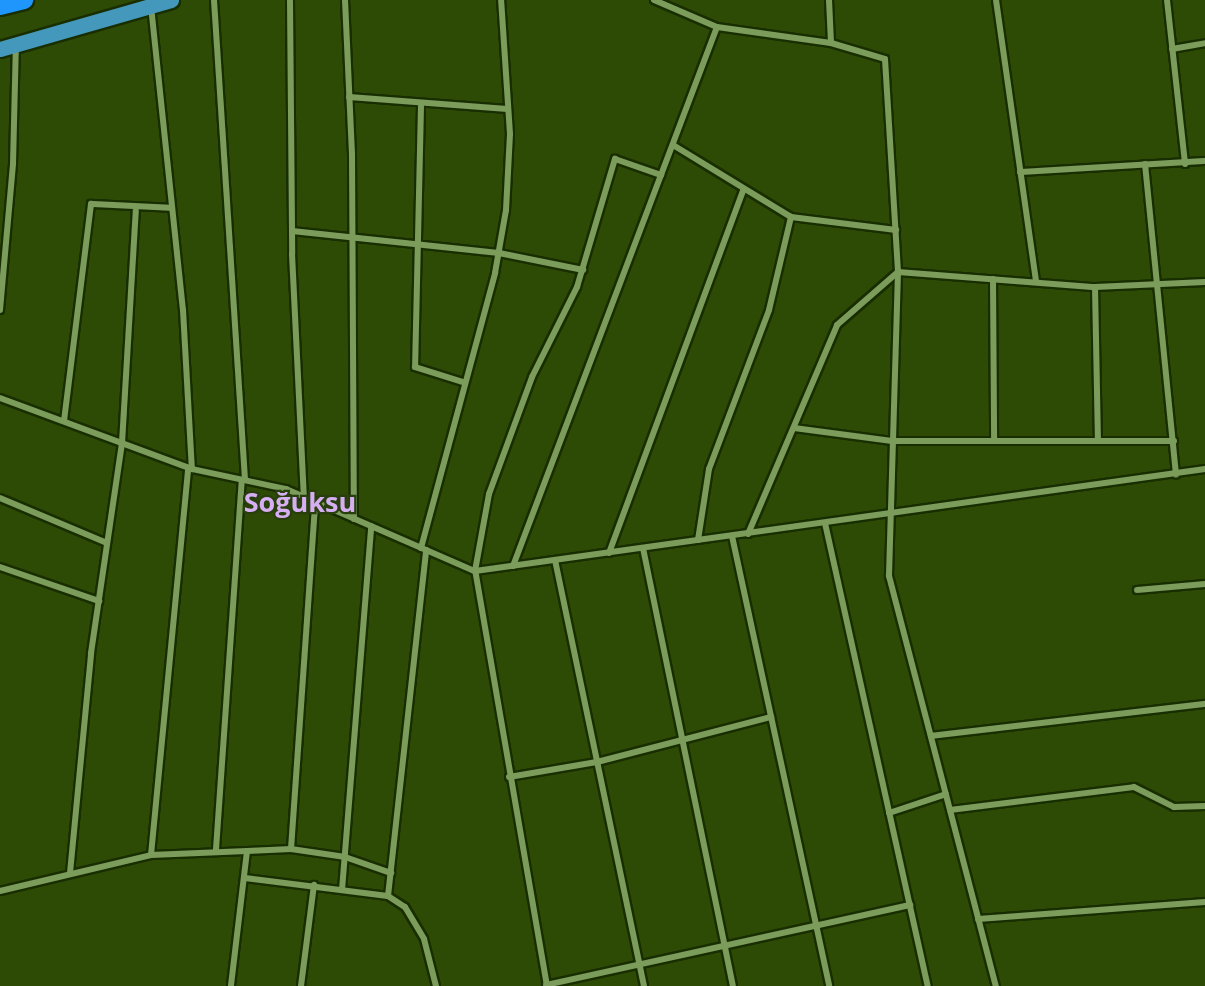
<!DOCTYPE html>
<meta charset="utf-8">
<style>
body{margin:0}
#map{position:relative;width:1205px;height:986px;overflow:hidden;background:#2e4b05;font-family:"Open Sans",sans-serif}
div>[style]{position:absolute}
.roads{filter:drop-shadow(2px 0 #192e00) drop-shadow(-2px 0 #192e00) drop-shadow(0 2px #192e00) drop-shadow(0 -2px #192e00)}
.street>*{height:6px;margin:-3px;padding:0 3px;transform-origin:3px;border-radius:3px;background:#7b9c5b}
.primary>*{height:15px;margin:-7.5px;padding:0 7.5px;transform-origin:7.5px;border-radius:7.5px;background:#4498bc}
.highway>*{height:18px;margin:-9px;padding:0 9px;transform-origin:9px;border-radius:9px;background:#1f96fc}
span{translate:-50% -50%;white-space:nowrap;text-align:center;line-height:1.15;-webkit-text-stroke:4.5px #283e0d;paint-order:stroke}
.district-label{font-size:27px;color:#d5aff1;font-weight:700}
</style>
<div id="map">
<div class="roads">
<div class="street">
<div style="left:214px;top:0;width:481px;rotate:86.3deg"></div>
<div style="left:290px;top:0;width:254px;rotate:89.5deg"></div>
<div style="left:292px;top:254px;width:243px;rotate:87.2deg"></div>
<div style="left:345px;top:0;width:154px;rotate:87.4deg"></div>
<div style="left:352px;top:154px;width:365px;rotate:89.7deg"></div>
<div style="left:654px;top:0;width:69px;rotate:23.2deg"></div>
<div style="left:717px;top:27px;width:115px;rotate:8deg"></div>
<div style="left:829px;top:0;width:43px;rotate:87.3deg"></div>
<div style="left:831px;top:43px;width:56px;rotate:16.5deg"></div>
<div style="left:885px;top:59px;width:213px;rotate:86.5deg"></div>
<div style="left:898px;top:272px;width:304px;rotate:91.7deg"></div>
<div style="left:889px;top:576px;width:424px;rotate:75.4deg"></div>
<div style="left:996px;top:0;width:285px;rotate:81.9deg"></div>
<div style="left:1167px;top:0;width:165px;rotate:83.7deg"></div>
<div style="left:151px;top:6px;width:306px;rotate:84deg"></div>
<div style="left:183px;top:310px;width:159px;rotate:86.8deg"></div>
<div style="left:1172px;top:49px;width:34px;rotate:-10deg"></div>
<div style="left:349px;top:97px;width:159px;rotate:4.3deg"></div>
<div style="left:421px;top:106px;width:261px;rotate:91.3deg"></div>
<div style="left:415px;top:367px;width:50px;rotate:17.4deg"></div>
<div style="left:673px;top:145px;width:138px;rotate:31.4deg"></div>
<div style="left:791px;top:217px;width:106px;rotate:7.1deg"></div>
<div style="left:1145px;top:164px;width:312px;rotate:84.3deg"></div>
<div style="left:1020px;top:172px;width:185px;rotate:-3.4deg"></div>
<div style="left:292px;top:231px;width:208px;rotate:6.1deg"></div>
<div style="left:499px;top:253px;width:86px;rotate:11.4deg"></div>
<div style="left:993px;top:279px;width:162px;rotate:89.6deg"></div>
<div style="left:1095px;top:287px;width:154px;rotate:88.9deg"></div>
<div style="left:0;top:310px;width:147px;rotate:-84.9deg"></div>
<div style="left:13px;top:164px;width:119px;rotate:-88.6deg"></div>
<div style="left:0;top:398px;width:205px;rotate:20.3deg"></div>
<div style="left:192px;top:469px;width:96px;rotate:12deg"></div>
<div style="left:286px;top:489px;width:206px;rotate:23.5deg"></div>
<div style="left:475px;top:571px;width:737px;rotate:-7.95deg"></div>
<div style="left:64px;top:421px;width:219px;rotate:-82.9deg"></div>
<div style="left:91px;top:204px;width:81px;rotate:2.8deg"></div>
<div style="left:794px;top:428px;width:99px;rotate:7.6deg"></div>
<div style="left:892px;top:441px;width:282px"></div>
<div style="left:0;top:498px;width:116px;rotate:22.8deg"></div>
<div style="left:825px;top:523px;width:474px;rotate:77.5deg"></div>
<div style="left:748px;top:534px;width:227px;rotate:-66.9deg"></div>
<div style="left:837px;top:325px;width:81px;rotate:-41deg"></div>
<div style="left:898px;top:272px;width:198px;rotate:4.4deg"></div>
<div style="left:1095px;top:287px;width:110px;rotate:-2.6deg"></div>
<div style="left:732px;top:536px;width:460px;rotate:77.8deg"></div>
<div style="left:698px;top:540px;width:72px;rotate:-81.2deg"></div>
<div style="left:709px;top:469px;width:170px;rotate:-69.3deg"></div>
<div style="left:769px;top:310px;width:96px;rotate:-76.7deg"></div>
<div style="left:421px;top:548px;width:285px;rotate:-74.9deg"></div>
<div style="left:495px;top:273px;width:64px;rotate:-80.1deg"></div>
<div style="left:506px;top:210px;width:76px;rotate:-87deg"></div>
<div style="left:510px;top:134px;width:134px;rotate:-93.8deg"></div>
<div style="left:643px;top:548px;width:447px;rotate:78.4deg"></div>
<div style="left:609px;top:553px;width:388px;rotate:-69.7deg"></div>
<div style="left:555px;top:560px;width:435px;rotate:78.2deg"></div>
<div style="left:513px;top:566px;width:576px;rotate:-69.27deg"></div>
<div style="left:0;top:567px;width:105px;rotate:19deg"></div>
<div style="left:1137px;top:590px;width:68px;rotate:-5deg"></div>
<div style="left:931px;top:736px;width:276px;rotate:-6.7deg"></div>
<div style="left:509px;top:777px;width:89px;rotate:-9.7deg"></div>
<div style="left:597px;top:762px;width:180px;rotate:-14.5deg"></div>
<div style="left:950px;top:810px;width:185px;rotate:-7.1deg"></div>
<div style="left:1134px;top:787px;width:45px;rotate:26.6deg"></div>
<div style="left:1174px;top:807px;width:31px;rotate:-2deg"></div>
<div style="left:889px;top:813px;width:60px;rotate:-18.4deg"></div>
<div style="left:216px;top:849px;width:370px;rotate:-86deg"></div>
<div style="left:291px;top:849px;width:348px;rotate:-86deg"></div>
<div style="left:247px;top:851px;width:44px;rotate:-2.6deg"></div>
<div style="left:291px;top:849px;width:55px;rotate:8.4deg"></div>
<div style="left:345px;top:857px;width:49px;rotate:19.2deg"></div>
<div style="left:151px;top:855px;width:389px;rotate:-84.5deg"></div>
<div style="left:70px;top:873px;width:221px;rotate:-84.5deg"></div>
<div style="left:91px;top:653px;width:212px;rotate:-81.6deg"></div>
<div style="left:122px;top:443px;width:233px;rotate:-86.6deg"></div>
<div style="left:245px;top:878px;width:144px;rotate:7.2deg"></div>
<div style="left:388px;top:896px;width:20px;rotate:33deg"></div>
<div style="left:405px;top:907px;width:37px;rotate:59deg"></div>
<div style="left:424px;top:939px;width:49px;rotate:75.7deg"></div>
<div style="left:342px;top:890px;width:365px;rotate:-85.4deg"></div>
<div style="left:0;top:891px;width:155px;rotate:-13.4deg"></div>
<div style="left:151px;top:855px;width:96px;rotate:-2.4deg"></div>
<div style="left:247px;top:851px;width:136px;rotate:96.8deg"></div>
<div style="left:388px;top:896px;width:348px;rotate:-83.7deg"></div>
<div style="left:978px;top:919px;width:228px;rotate:-4.3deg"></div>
<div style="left:546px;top:985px;width:373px;rotate:-12.4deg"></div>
<div style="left:301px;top:986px;width:102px;rotate:-82.7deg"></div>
<div style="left:547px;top:986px;width:421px;rotate:-99.8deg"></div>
<div style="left:475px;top:571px;width:78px;rotate:-79.7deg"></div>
<div style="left:489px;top:494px;width:125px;rotate:-69.8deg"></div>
<div style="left:532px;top:377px;width:101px;rotate:-63.4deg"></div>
<div style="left:577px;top:287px;width:134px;rotate:-73.5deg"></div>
<div style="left:615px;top:159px;width:49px;rotate:19.2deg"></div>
</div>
<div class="primary">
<div style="left:0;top:49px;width:178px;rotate:-16deg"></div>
</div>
<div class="highway">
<div style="left:0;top:6px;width:25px;rotate:-14deg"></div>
</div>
</div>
<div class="district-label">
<span style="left:300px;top:502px">Soğuksu</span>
</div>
</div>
